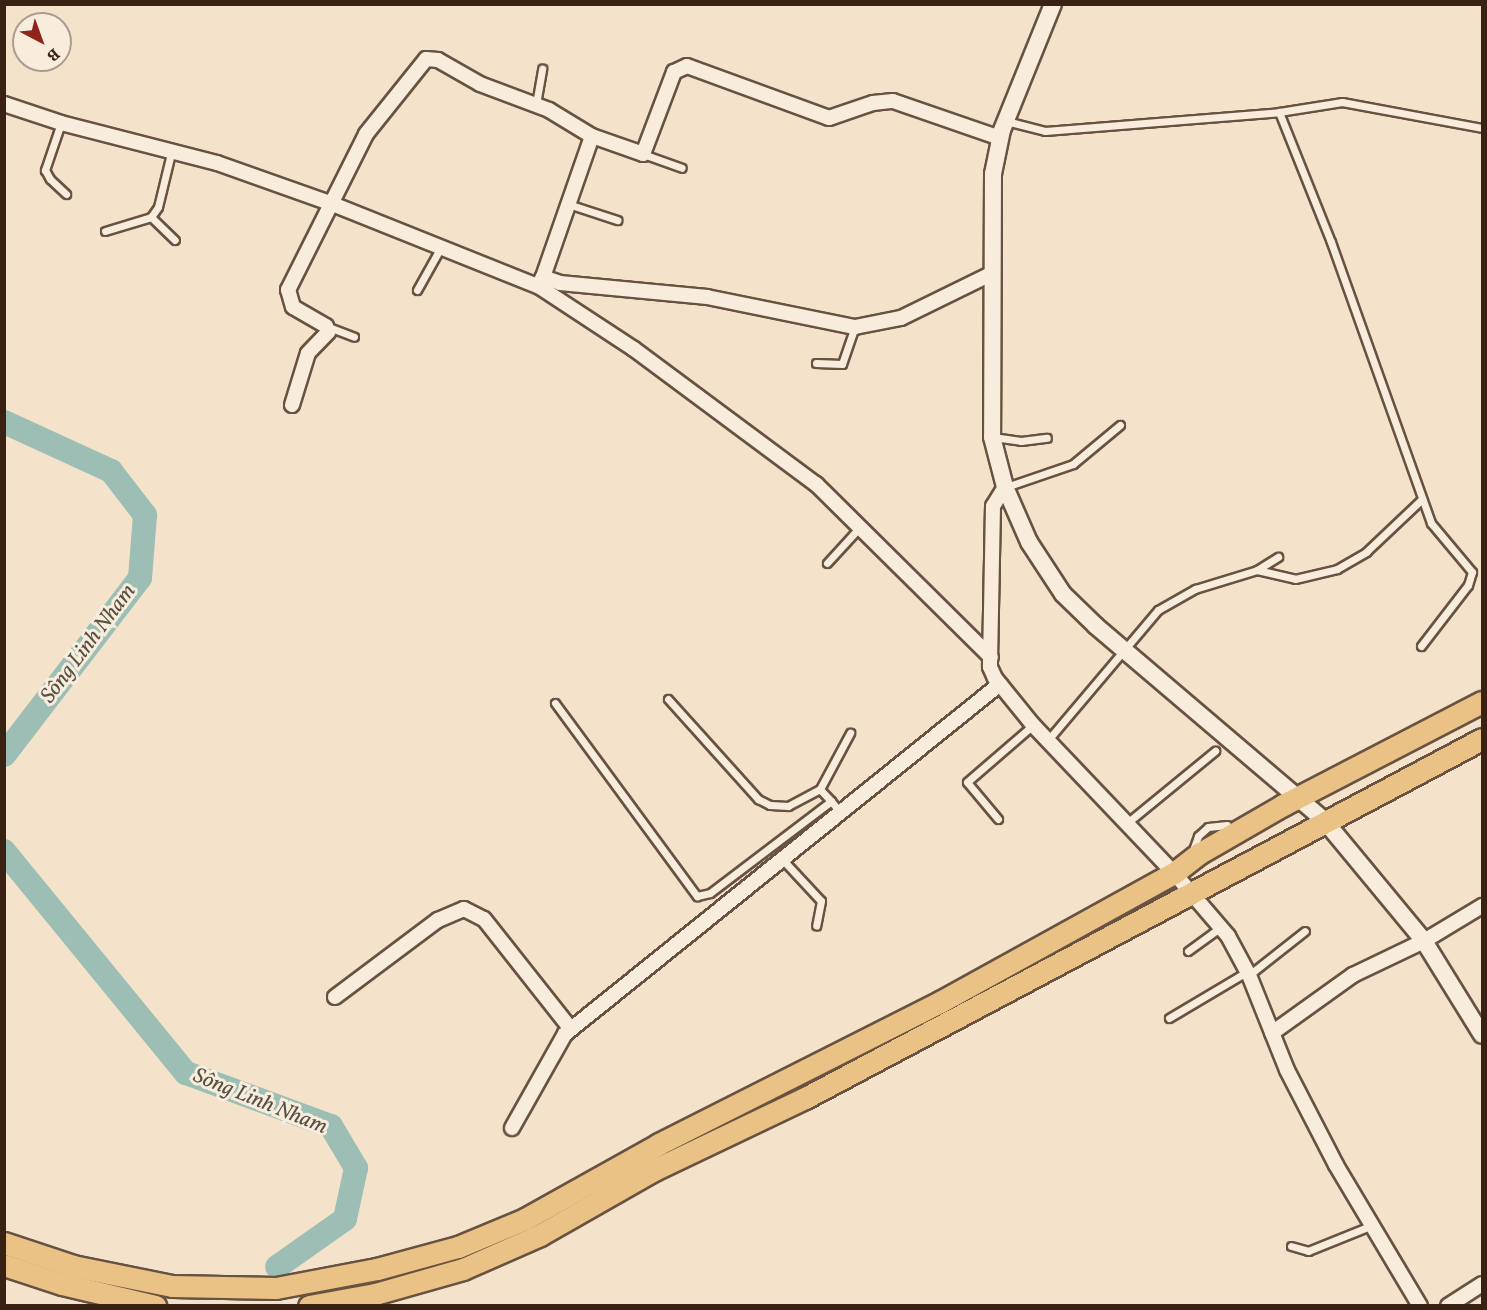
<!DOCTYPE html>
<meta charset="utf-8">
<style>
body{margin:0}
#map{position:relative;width:1487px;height:1310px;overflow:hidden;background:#f4e3ca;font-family:Vollkorn,serif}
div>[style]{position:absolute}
.river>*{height:24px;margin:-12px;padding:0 12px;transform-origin:12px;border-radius:12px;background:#9cbeb4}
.roads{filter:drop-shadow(2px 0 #685241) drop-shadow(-2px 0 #685241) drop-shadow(0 2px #685241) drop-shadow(0 -2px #685241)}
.service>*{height:7px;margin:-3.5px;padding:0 3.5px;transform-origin:3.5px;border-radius:3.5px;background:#f8eddd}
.minor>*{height:14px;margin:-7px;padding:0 7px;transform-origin:7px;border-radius:7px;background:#f8eddd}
.tertiary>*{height:16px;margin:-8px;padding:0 8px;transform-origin:8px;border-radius:8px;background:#f8eddd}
.trunk>*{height:21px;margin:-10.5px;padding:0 10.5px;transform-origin:10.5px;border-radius:10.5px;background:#eac285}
span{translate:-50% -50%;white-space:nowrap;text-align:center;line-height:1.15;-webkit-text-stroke:6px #f8eddd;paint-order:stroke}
.water-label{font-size:22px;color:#575143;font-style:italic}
.frame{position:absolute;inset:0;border:6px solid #392213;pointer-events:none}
.north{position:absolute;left:12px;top:12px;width:60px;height:60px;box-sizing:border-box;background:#f8eddd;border:2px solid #ac9c8c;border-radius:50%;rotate:139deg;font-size:16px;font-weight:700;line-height:24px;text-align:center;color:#392213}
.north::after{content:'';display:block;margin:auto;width:21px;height:27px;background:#8f2418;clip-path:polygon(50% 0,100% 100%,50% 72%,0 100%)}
</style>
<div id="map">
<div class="river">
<div style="left:4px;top:422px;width:118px;rotate:24.6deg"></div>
<div style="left:111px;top:471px;width:56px;rotate:52.3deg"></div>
<div style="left:145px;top:515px;width:63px;rotate:94.5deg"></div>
<div style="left:140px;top:578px;width:223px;rotate:127.5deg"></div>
<div style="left:4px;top:851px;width:287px;rotate:50.7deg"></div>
<div style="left:186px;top:1073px;width:154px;rotate:20.1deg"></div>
<div style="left:331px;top:1126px;width:49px;rotate:59.2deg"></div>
<div style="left:356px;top:1168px;width:52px;rotate:102.2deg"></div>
<div style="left:345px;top:1219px;width:83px;rotate:144.8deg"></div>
</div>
<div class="roads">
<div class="service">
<div style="left:536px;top:104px;width:36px;rotate:-80deg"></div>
<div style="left:1279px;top:112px;width:64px;rotate:-9deg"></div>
<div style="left:1342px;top:102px;width:142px;rotate:10.5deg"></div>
<div style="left:1006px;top:121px;width:40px;rotate:14.4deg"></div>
<div style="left:1045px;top:131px;width:235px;rotate:-4.6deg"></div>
<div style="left:1279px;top:112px;width:140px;rotate:68.2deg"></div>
<div style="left:1331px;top:242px;width:298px;rotate:70.4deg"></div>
<div style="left:1431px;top:523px;width:64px;rotate:50.1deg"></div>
<div style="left:1472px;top:572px;width:14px;rotate:107deg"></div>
<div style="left:1468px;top:585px;width:77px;rotate:127.6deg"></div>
<div style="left:61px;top:123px;width:50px;rotate:108.8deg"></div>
<div style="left:45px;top:170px;width:10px;rotate:61deg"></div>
<div style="left:50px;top:179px;width:22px;rotate:43deg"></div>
<div style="left:643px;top:154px;width:41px;rotate:19.7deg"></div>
<div style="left:568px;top:204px;width:52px;rotate:18.1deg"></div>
<div style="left:151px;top:217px;width:33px;rotate:44deg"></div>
<div style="left:105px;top:231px;width:48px;rotate:-16.9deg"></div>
<div style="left:151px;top:217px;width:12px;rotate:-55deg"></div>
<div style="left:158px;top:207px;width:60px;rotate:-76.4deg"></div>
<div style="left:417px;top:290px;width:49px;rotate:-60.8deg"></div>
<div style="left:326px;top:326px;width:30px;rotate:21deg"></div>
<div style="left:816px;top:363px;width:26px;rotate:2deg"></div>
<div style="left:842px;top:364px;width:39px;rotate:-71deg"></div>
<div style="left:993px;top:437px;width:28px;rotate:8deg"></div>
<div style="left:1021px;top:441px;width:26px;rotate:-7deg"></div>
<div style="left:1006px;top:487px;width:71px;rotate:-18.9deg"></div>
<div style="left:1073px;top:464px;width:61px;rotate:-39.7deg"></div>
<div style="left:827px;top:563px;width:49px;rotate:-47.5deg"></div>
<div style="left:1257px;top:570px;width:39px;rotate:13deg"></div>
<div style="left:1295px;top:579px;width:43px;rotate:-13.4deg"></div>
<div style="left:1337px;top:569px;width:34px;rotate:-30deg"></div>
<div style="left:1366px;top:552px;width:77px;rotate:-43.4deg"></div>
<div style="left:668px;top:699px;width:135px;rotate:48deg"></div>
<div style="left:758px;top:799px;width:13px;rotate:27deg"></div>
<div style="left:770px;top:805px;width:18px;rotate:3deg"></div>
<div style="left:788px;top:806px;width:36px;rotate:-28deg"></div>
<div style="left:555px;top:703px;width:240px;rotate:53.7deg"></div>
<div style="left:697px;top:896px;width:13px;rotate:-13deg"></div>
<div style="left:710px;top:893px;width:152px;rotate:-37.2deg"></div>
<div style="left:831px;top:801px;width:14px;rotate:51deg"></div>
<div style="left:1048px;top:740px;width:170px;rotate:-49.8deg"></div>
<div style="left:1158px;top:610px;width:43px;rotate:-29.6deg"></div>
<div style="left:1195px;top:589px;width:65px;rotate:-17deg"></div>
<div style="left:1257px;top:570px;width:25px;rotate:-32deg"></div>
<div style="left:831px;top:801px;width:16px;rotate:-133deg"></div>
<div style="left:820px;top:789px;width:64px;rotate:-61.8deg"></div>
<div style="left:998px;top:819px;width:48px;rotate:-130deg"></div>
<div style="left:967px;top:782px;width:87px;rotate:-40.8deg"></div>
<div style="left:1127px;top:823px;width:114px;rotate:-39.3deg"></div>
<div style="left:1193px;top:850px;width:15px;rotate:-70deg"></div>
<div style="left:1198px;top:836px;width:13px;rotate:-42deg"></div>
<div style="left:1208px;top:827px;width:19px;rotate:-6deg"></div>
<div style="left:782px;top:859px;width:57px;rotate:47.1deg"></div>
<div style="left:821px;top:901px;width:25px;rotate:101deg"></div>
<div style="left:1188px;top:951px;width:41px;rotate:-36deg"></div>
<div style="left:1249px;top:975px;width:71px;rotate:-38.2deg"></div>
<div style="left:1169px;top:1018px;width:92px;rotate:-30.7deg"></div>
<div style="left:1291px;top:1246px;width:18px;rotate:16deg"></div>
<div style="left:1308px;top:1251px;width:67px;rotate:-22deg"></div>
</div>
<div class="minor">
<div style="left:4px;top:104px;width:60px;rotate:18.4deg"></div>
<div style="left:61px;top:123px;width:161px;rotate:14.4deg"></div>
<div style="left:217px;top:163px;width:120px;rotate:19.5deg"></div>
<div style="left:330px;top:203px;width:224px;rotate:21.8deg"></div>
<div style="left:538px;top:286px;width:10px;rotate:-61deg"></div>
<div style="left:543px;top:277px;width:18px;rotate:19deg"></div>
<div style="left:560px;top:283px;width:148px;rotate:5.4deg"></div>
<div style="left:707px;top:297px;width:151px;rotate:11.5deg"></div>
<div style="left:855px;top:327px;width:47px;rotate:-11.1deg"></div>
<div style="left:901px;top:318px;width:100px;rotate:-26.1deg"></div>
<div style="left:543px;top:277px;width:149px;rotate:-70.8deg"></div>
<div style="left:538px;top:286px;width:115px;rotate:33.3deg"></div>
<div style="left:634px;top:349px;width:227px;rotate:36.6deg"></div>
<div style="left:816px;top:484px;width:246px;rotate:44.7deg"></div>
<div style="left:292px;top:405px;width:54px;rotate:-72.9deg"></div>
<div style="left:308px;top:353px;width:29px;rotate:-46deg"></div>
<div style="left:328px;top:332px;width:6px;rotate:-108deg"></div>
<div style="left:326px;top:326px;width:38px;rotate:-150deg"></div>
<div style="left:293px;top:307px;width:18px;rotate:-106deg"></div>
<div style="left:288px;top:290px;width:174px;rotate:-63.4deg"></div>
<div style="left:366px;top:134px;width:96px;rotate:-51.3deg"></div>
<div style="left:426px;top:59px;width:12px;rotate:5deg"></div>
<div style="left:438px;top:60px;width:48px;rotate:29.7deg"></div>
<div style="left:480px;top:84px;width:74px;rotate:20.6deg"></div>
<div style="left:549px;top:110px;width:50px;rotate:31.2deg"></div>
<div style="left:592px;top:136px;width:54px;rotate:19.4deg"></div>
<div style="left:643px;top:154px;width:88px;rotate:-69.3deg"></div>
<div style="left:674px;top:72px;width:14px;rotate:-25deg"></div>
<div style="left:687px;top:66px;width:151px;rotate:20.1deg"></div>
<div style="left:829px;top:118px;width:46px;rotate:-18.8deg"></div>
<div style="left:873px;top:103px;width:20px;rotate:-6deg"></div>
<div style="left:893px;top:101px;width:113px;rotate:19.1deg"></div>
<div style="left:1005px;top:487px;width:22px;rotate:122deg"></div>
<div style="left:993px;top:506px;width:161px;rotate:91.1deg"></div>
<div style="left:990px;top:667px;width:12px;rotate:66deg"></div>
<div style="left:995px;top:678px;width:60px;rotate:51deg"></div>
<div style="left:1033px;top:725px;width:204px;rotate:46.4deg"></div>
<div style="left:1174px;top:873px;width:83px;rotate:49.4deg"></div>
<div style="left:1228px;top:936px;width:44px;rotate:61.7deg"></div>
<div style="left:1249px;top:975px;width:102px;rotate:68.2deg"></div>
<div style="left:1287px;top:1070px;width:107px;rotate:62.7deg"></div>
<div style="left:1336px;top:1165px;width:164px;rotate:59.2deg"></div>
<div style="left:335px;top:997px;width:129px;rotate:-36.8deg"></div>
<div style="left:438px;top:920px;width:28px;rotate:-23deg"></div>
<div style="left:464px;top:909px;width:22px;rotate:27deg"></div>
<div style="left:484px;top:919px;width:140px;rotate:51.7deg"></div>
<div style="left:1272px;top:1033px;width:100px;rotate:-35.6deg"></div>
<div style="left:1353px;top:975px;width:79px;rotate:-25.6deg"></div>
<div style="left:1424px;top:941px;width:68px;rotate:-31.1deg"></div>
<div style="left:512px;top:1128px;width:108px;rotate:-60.6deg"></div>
<div style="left:565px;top:1034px;width:558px;rotate:-38.82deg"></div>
<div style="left:1448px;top:1306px;width:40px;rotate:-32.9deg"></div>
</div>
<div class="tertiary">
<div style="left:1053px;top:4px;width:136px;rotate:112deg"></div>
<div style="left:1002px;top:130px;width:45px;rotate:101.6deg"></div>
<div style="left:993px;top:174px;width:263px;rotate:90.2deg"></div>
<div style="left:992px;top:437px;width:52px;rotate:75.4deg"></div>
<div style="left:1005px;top:487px;width:60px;rotate:66.4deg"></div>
<div style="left:1029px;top:542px;width:62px;rotate:56.8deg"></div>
<div style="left:1063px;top:594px;width:46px;rotate:44.1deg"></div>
<div style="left:1096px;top:626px;width:299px;rotate:40.4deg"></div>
<div style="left:1324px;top:820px;width:157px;rotate:50.4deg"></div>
<div style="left:1424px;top:941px;width:110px;rotate:58.3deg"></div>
</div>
<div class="trunk">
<div style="left:4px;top:1243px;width:73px;rotate:18.4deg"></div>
<div style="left:73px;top:1266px;width:101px;rotate:11.4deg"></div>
<div style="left:172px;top:1286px;width:104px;rotate:1.1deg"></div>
<div style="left:276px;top:1288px;width:103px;rotate:-10.7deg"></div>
<div style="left:377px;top:1269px;width:84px;rotate:-15.2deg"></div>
<div style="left:458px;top:1247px;width:73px;rotate:-22.7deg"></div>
<div style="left:525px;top:1219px;width:154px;rotate:-29.2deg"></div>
<div style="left:659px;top:1144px;width:315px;rotate:-26.8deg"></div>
<div style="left:940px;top:1002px;width:267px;rotate:-28.9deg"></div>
<div style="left:1174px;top:873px;width:33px;rotate:-38deg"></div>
<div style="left:1200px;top:853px;width:96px;rotate:-30deg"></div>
<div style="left:1283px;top:805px;width:224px;rotate:-27.4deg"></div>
<div style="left:4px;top:1265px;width:61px;rotate:18.1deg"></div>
<div style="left:62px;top:1284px;width:96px;rotate:13.3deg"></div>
<div style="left:309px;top:1306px;width:67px;rotate:-10.3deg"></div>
<div style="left:375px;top:1294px;width:91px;rotate:-15.9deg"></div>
<div style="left:463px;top:1269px;width:84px;rotate:-23.8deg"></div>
<div style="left:540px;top:1235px;width:131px;rotate:-29.7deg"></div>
<div style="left:654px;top:1170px;width:167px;rotate:-25.5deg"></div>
<div style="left:805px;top:1098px;width:766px;rotate:-27.94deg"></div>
</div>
</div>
<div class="water-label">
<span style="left:89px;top:644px;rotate:-53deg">Sông Linh Nham</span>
<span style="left:260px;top:1102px;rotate:22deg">Sông Linh Nham</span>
</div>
<div class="frame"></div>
<div class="north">B</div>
</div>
